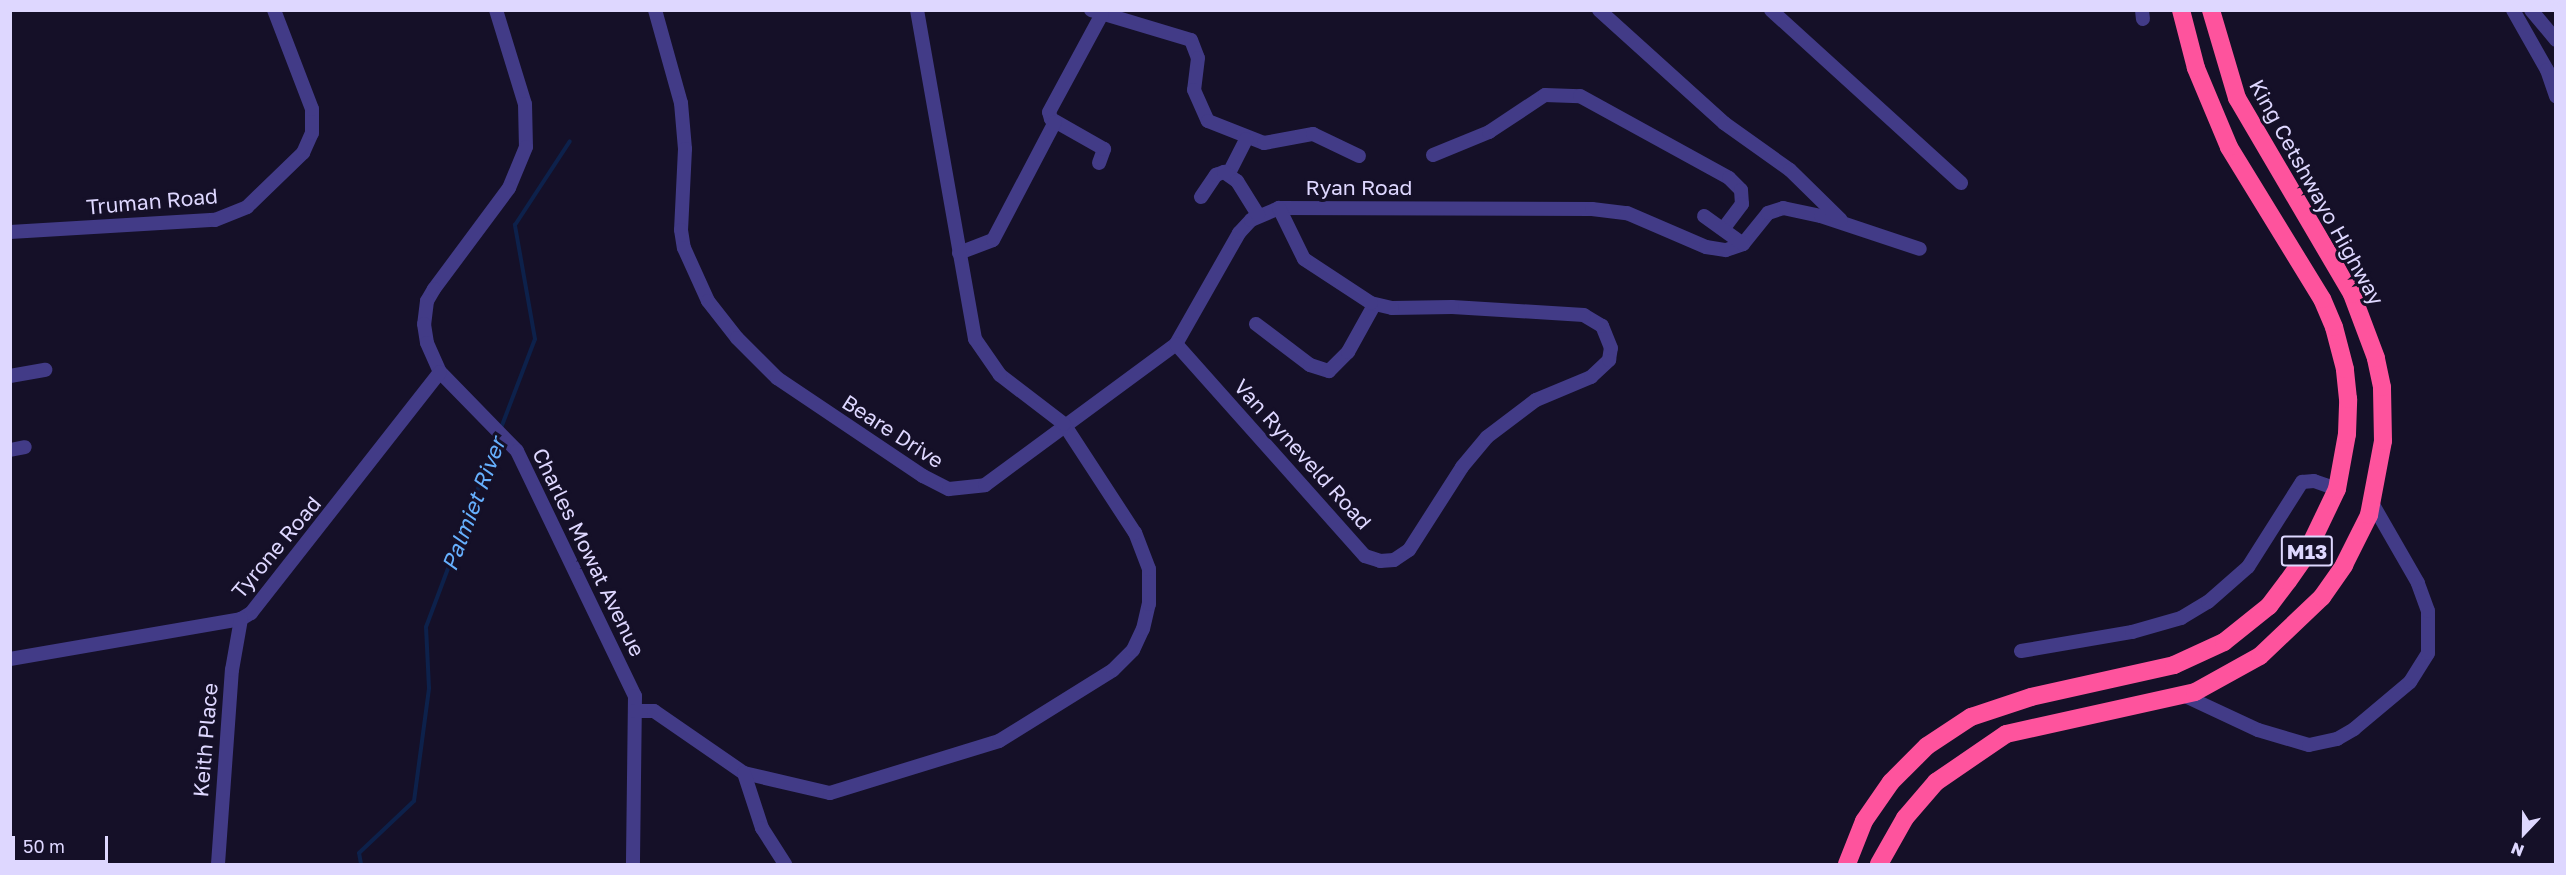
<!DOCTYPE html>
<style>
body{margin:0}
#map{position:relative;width:2566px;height:875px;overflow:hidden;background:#151028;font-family:"Golos Text",sans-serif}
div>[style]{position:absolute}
.stream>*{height:4px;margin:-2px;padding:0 2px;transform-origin:2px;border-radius:2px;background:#0d214b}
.minor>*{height:14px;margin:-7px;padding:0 7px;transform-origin:7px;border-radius:7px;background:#423b87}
.highway>*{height:18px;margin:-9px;padding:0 9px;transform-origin:9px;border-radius:9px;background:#fe539d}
span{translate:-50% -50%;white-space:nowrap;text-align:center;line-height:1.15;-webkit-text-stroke:6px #151028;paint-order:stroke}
.shield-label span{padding:2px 4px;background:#151028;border:2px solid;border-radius:4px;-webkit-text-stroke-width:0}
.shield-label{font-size:20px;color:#ded7ff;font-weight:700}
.street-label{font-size:21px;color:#ded7ff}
.water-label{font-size:22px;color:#66b0fe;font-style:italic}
.frame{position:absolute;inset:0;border:12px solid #ded7ff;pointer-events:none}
.north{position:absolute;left:2494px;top:803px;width:60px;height:60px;-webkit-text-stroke:4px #151028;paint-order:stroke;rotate:202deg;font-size:16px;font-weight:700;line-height:24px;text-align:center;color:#ded7ff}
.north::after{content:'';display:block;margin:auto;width:21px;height:27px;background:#ded7ff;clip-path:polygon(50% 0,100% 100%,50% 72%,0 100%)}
.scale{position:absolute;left:12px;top:836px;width:96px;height:27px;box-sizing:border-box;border:3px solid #ded7ff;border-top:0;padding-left:8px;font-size:18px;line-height:21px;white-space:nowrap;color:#ded7ff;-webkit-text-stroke:4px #151028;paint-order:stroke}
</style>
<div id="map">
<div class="stream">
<div style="left:501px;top:428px;width:95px;rotate:-69.1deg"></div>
<div style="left:535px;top:339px;width:116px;rotate:-100deg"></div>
<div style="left:515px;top:225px;width:100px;rotate:-56.8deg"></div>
<div style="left:361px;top:864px;width:11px;rotate:-100deg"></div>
<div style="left:359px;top:853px;width:76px;rotate:-43.4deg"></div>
<div style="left:414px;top:801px;width:114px;rotate:-82.4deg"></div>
<div style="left:429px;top:688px;width:61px;rotate:-92.8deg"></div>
<div style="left:426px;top:627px;width:205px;rotate:-69.4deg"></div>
</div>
<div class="minor">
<div style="left:496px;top:10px;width:98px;rotate:72.9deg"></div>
<div style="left:525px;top:104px;width:43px;rotate:88.7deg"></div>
<div style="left:526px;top:147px;width:44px;rotate:112.5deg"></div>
<div style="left:509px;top:188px;width:126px;rotate:126.6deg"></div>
<div style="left:434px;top:289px;width:14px;rotate:120deg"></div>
<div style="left:427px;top:301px;width:23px;rotate:97deg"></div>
<div style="left:424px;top:324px;width:19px;rotate:81deg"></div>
<div style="left:427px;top:343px;width:32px;rotate:66deg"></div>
<div style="left:440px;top:372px;width:110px;rotate:45.7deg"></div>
<div style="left:517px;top:451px;width:272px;rotate:64.3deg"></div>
<div style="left:635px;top:696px;width:168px;rotate:90.7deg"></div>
<div style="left:655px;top:10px;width:97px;rotate:74.4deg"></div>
<div style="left:681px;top:103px;width:46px;rotate:85deg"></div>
<div style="left:685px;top:149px;width:81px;rotate:92.8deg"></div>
<div style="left:681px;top:230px;width:18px;rotate:81deg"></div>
<div style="left:684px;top:248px;width:58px;rotate:65.6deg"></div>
<div style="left:708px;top:301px;width:47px;rotate:51.9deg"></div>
<div style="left:737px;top:338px;width:57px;rotate:45deg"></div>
<div style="left:777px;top:378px;width:176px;rotate:33.9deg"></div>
<div style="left:923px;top:476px;width:29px;rotate:27deg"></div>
<div style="left:949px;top:489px;width:36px;rotate:-6deg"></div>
<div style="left:985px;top:485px;width:237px;rotate:-36.4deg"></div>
<div style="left:1176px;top:344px;width:128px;rotate:-60.4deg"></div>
<div style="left:1239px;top:233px;width:18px;rotate:-47deg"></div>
<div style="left:1251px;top:220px;width:30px;rotate:-23deg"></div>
<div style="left:1279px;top:208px;width:313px;rotate:0.2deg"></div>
<div style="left:1592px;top:209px;width:35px;rotate:7deg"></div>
<div style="left:1627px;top:213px;width:86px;rotate:23.3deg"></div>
<div style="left:1706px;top:247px;width:20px;rotate:9deg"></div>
<div style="left:1726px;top:250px;width:18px;rotate:-19deg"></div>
<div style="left:1743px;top:244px;width:40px;rotate:-51deg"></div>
<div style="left:1768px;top:213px;width:16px;rotate:-18deg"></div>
<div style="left:1783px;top:208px;width:39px;rotate:12deg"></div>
<div style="left:1821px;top:216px;width:104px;rotate:18.4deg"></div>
<div style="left:1091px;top:10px;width:104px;rotate:16.7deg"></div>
<div style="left:1191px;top:40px;width:19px;rotate:69deg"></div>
<div style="left:1198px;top:58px;width:32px;rotate:97deg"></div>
<div style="left:1194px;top:90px;width:34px;rotate:66deg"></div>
<div style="left:1208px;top:121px;width:60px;rotate:21.4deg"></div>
<div style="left:1264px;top:143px;width:50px;rotate:-10.4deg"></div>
<div style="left:1313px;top:134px;width:51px;rotate:25.6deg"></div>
<div style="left:1599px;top:10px;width:169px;rotate:42.1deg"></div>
<div style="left:1724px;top:123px;width:81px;rotate:35.5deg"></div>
<div style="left:1790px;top:170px;width:71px;rotate:44.4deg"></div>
<div style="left:1771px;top:10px;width:257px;rotate:42.3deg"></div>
<div style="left:2142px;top:10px;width:9px;rotate:84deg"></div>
<div style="left:2513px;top:10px;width:69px;rotate:60.5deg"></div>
<div style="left:2547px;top:70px;width:28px;rotate:71deg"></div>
<div style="left:2531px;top:10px;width:39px;rotate:50deg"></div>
<div style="left:1433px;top:155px;width:61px;rotate:-22.3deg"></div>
<div style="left:1489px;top:132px;width:67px;rotate:-33.5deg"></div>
<div style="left:1545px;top:95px;width:35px;rotate:2deg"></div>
<div style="left:1580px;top:96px;width:170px;rotate:28.8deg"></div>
<div style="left:1729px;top:178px;width:17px;rotate:45deg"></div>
<div style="left:1741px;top:190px;width:14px;rotate:86deg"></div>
<div style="left:1742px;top:204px;width:30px;rotate:127deg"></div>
<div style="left:1099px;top:163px;width:15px;rotate:-70deg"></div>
<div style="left:1104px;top:149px;width:61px;rotate:-150.5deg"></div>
<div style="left:1051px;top:119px;width:7px;rotate:-106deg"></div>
<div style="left:1049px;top:112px;width:111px;rotate:-61.6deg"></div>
<div style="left:1229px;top:173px;width:38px;rotate:-63deg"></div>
<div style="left:1201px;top:197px;width:27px;rotate:-56deg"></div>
<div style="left:1216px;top:175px;width:9px;rotate:-21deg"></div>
<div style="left:1224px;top:172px;width:16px;rotate:35deg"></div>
<div style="left:1237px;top:181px;width:40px;rotate:58deg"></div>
<div style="left:1704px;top:216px;width:48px;rotate:35.7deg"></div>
<div style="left:10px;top:232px;width:205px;rotate:-3.4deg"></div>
<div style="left:215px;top:220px;width:35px;rotate:-22deg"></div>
<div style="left:247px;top:207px;width:78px;rotate:-44deg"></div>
<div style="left:303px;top:153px;width:22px;rotate:-66deg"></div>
<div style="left:312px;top:133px;width:24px;rotate:-90deg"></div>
<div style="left:312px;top:109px;width:106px;rotate:-111deg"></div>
<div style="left:959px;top:253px;width:36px;rotate:-21deg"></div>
<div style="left:993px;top:240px;width:133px;rotate:-62.3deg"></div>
<div style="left:1256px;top:324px;width:68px;rotate:37.2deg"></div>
<div style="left:1310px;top:365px;width:20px;rotate:18deg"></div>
<div style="left:1329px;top:371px;width:27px;rotate:-45deg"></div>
<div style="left:1348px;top:352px;width:54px;rotate:-61deg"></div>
<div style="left:1176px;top:344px;width:284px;rotate:48.3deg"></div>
<div style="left:1365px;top:556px;width:16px;rotate:18deg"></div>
<div style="left:1380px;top:561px;width:14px;rotate:-4deg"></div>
<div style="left:1394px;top:560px;width:18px;rotate:-34deg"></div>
<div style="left:1409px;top:550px;width:98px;rotate:-57.4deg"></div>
<div style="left:1462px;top:467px;width:39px;rotate:-50deg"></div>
<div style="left:1487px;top:437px;width:61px;rotate:-37.1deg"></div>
<div style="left:1536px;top:400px;width:60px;rotate:-22.7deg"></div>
<div style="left:1591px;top:377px;width:25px;rotate:-43deg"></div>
<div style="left:1609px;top:360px;width:12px;rotate:-81deg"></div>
<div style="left:1611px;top:348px;width:24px;rotate:-112deg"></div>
<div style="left:1602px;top:326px;width:21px;rotate:-149deg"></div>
<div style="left:1584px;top:315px;width:132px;rotate:-176.5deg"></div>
<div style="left:1452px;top:307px;width:60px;rotate:179deg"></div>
<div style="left:1392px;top:308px;width:22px;rotate:-167deg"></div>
<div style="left:1371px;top:303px;width:80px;rotate:-146.7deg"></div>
<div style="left:1304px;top:259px;width:57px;rotate:-116.1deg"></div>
<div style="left:10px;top:376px;width:36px;rotate:-10deg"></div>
<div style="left:10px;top:450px;width:15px;rotate:-11deg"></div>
<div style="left:2021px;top:651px;width:113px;rotate:-9.7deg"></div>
<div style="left:2132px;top:632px;width:51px;rotate:-15.9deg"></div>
<div style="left:2181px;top:618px;width:31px;rotate:-31deg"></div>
<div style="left:2208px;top:602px;width:53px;rotate:-41.2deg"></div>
<div style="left:2248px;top:567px;width:101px;rotate:-57.6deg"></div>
<div style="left:2302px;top:482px;width:12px;rotate:-5deg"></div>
<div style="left:2314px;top:481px;width:24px;rotate:19deg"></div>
<div style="left:10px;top:659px;width:234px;rotate:-9.8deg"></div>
<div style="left:241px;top:619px;width:12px;rotate:-31deg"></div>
<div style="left:251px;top:613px;width:306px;rotate:-51.9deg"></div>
<div style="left:2183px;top:695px;width:83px;rotate:25deg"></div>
<div style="left:2258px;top:730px;width:53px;rotate:16.4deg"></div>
<div style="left:2309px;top:745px;width:29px;rotate:-12deg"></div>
<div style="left:2337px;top:739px;width:20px;rotate:-30deg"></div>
<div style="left:2354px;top:729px;width:73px;rotate:-40deg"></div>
<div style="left:2410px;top:682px;width:34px;rotate:-58deg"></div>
<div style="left:2428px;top:653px;width:42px;rotate:-90deg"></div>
<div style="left:2428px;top:611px;width:30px;rotate:-110deg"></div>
<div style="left:2418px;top:583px;width:92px;rotate:-119.9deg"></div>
<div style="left:635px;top:711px;width:19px"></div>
<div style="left:654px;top:711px;width:109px;rotate:34.6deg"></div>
<div style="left:744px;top:773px;width:88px;rotate:13.1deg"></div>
<div style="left:830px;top:793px;width:177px;rotate:-17.1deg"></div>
<div style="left:999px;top:741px;width:134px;rotate:-31.9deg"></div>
<div style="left:1113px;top:670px;width:28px;rotate:-45deg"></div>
<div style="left:1133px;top:650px;width:23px;rotate:-65deg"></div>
<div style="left:1143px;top:629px;width:26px;rotate:-77deg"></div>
<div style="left:1149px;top:604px;width:35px;rotate:-90deg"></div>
<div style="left:1149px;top:569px;width:39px;rotate:-111deg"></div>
<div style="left:1135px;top:533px;width:130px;rotate:-123.1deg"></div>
<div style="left:1064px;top:424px;width:81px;rotate:-142.6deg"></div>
<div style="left:1000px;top:375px;width:44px;rotate:-124.8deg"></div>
<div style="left:975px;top:339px;width:334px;rotate:-100deg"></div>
<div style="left:744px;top:773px;width:58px;rotate:71.9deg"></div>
<div style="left:762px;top:828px;width:43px;rotate:57.4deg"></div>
<div style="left:218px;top:864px;width:195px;rotate:-85.9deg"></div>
<div style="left:232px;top:670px;width:52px;rotate:-80deg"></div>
</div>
<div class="highway">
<div style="left:1847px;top:864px;width:46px;rotate:-68.4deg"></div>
<div style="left:1864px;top:821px;width:47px;rotate:-55.3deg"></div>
<div style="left:1891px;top:782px;width:51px;rotate:-45deg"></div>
<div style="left:1927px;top:746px;width:53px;rotate:-33.4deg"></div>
<div style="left:1971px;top:717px;width:63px;rotate:-18.4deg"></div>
<div style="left:2031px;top:697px;width:147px;rotate:-12.6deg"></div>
<div style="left:2174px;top:665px;width:55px;rotate:-24.7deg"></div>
<div style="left:2224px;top:642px;width:58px;rotate:-38.7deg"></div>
<div style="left:2269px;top:606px;width:31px;rotate:-53deg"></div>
<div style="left:2288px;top:581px;width:28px;rotate:-55deg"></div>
<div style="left:2304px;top:558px;width:76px;rotate:-64.4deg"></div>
<div style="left:2337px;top:489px;width:56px;rotate:-79.7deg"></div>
<div style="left:2347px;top:434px;width:35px;rotate:-88deg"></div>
<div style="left:2348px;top:399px;width:30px;rotate:-96deg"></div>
<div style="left:2345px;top:369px;width:43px;rotate:-104.7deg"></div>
<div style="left:2334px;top:327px;width:30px;rotate:-113deg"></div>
<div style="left:2322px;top:299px;width:178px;rotate:-121.5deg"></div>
<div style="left:2229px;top:147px;width:86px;rotate:-112.7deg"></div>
<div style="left:2196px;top:68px;width:60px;rotate:-104.5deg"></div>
<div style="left:1879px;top:864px;width:53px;rotate:-60.5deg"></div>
<div style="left:1905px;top:818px;width:48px;rotate:-49.3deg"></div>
<div style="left:1936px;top:782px;width:85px;rotate:-34.4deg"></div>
<div style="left:2006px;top:734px;width:194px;rotate:-12.5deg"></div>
<div style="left:2195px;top:692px;width:74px;rotate:-29deg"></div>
<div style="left:2260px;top:656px;width:86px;rotate:-43.6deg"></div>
<div style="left:2322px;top:597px;width:39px;rotate:-55deg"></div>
<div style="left:2344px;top:565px;width:56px;rotate:-63.4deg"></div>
<div style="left:2369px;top:515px;width:75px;rotate:-79.3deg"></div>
<div style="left:2383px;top:441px;width:54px;rotate:-91.1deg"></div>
<div style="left:2382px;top:387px;width:30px;rotate:-102deg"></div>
<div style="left:2376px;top:358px;width:68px;rotate:-110.6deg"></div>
<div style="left:2352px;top:294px;width:227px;rotate:-120.4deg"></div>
<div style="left:2237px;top:98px;width:92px;rotate:-106.5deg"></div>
</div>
<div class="shield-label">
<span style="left:2307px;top:551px">M13</span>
</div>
<div class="street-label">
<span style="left:1359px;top:187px">Ryan Road</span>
<span style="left:2317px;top:192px;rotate:61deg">King Cetshwayo Highway</span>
<span style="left:152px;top:201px;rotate:-5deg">Truman Road</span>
<span style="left:893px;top:431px;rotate:33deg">Beare Drive</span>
<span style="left:1303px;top:454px;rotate:48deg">Van Ryneveld Road</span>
<span style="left:276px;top:547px;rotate:-50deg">Tyrone Road</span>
<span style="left:589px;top:552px;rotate:64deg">Charles Mowat Avenue</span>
<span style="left:205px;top:740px;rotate:-85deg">Keith Place</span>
</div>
<div class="water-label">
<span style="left:473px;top:504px;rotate:-69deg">Palmiet River</span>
</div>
<div class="frame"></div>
<div class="north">N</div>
<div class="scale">50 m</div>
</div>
